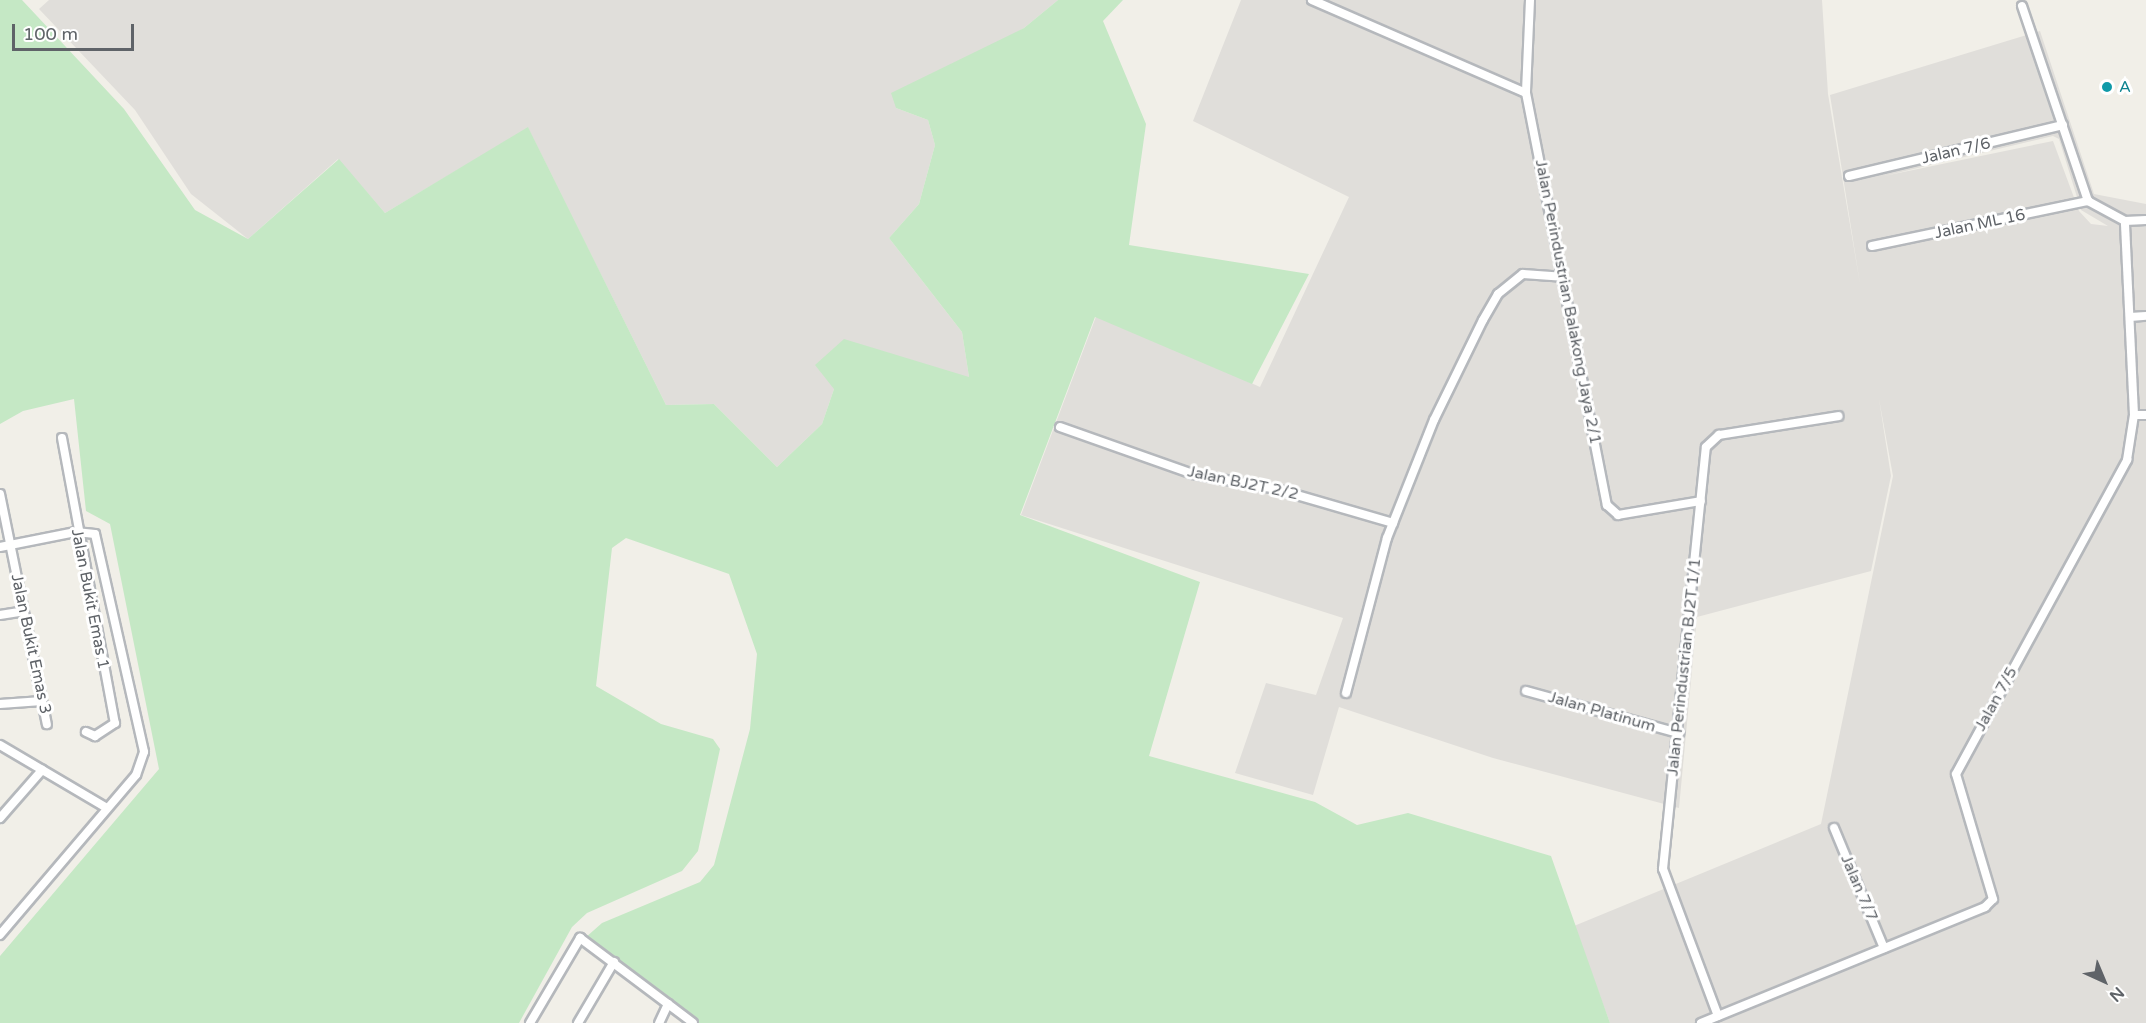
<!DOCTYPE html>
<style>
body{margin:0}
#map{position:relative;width:2146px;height:1023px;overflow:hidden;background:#f1efe8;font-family:"Varela Round",sans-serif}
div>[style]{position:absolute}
.industrial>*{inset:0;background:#e0deda}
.green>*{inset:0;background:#c5e8c5}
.roads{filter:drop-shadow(2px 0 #b5b8bc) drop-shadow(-2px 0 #b5b8bc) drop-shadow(0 2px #b5b8bc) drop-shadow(0 -2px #b5b8bc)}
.minor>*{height:8px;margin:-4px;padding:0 4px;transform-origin:4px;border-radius:4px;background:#fff}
.dots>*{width:16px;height:16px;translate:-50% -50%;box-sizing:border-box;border:3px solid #fff;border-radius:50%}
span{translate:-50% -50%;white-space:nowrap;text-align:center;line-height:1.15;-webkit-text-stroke:6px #fff;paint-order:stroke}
.culture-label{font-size:16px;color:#0d838f}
.left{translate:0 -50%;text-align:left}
.street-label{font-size:16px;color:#5f6368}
.north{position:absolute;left:2074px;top:951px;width:60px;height:60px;-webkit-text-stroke:4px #fff;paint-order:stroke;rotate:136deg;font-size:16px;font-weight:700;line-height:24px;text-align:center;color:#5f6368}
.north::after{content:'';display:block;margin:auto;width:21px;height:27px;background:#5f6368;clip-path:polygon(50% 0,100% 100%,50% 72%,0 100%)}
.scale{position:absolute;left:12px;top:24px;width:122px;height:27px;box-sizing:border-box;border:3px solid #5f6368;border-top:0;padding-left:8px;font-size:18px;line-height:21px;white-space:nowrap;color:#5f6368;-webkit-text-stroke:4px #fff;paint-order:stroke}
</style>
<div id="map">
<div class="industrial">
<div style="clip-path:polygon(49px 0,1058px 0,1024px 28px,896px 108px,928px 120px,935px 145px,919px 204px,889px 238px,962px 332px,969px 377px,834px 389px,822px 424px,777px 467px,714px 404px,666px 405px,528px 128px,385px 213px,338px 159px,248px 239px,191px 194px,135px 110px,39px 9px)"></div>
<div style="clip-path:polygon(evenodd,1241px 0,1822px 0,1828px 94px,1860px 284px,1830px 95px,2040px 31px,2094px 194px,2146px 204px,2146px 1023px,1610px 1023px,1574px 926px,1821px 824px,1893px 476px,1879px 399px,1891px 476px,1871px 571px,1697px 617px,1679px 808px,1493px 758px,1339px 707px,1313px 795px,1235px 773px,1266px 683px,1316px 695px,1343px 618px,1021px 515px,1097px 314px,1260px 387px,1349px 197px,1193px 121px,1241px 0,2053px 136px,2059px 139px,2081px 210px,2108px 226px,2091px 224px,2079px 211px,2053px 141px,1884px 176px,2053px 136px)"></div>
</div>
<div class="green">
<div style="clip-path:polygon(0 0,22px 0,124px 109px,195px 210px,248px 239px,339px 159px,385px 213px,528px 127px,666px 405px,714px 404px,777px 467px,822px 424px,834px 389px,815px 365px,844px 339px,969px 377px,962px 332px,889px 238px,919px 204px,935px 145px,928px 120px,896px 108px,891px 93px,1024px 28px,1058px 0,1123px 0,1103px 21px,1146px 124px,1129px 245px,1309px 274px,1252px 384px,1095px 317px,1020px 515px,1200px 582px,1149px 756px,1315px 802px,1357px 825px,1408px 813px,1551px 856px,1610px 1023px,699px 1023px,585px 938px,602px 923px,700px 882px,714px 865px,750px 729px,757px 654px,729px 574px,626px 538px,612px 548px,596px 686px,661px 724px,713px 739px,720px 749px,698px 851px,682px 871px,587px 913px,572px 927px,519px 1023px,0 1023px,0 956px,159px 769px,110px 524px,86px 511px,74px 399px,23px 411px,0 424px)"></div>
</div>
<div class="roads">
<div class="minor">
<div style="left:1312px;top:0;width:233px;rotate:23.5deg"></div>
<div style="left:1530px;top:0;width:93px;rotate:92.5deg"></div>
<div style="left:1526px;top:93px;width:420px;rotate:78.9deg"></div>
<div style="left:1607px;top:505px;width:15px;rotate:42deg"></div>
<div style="left:1618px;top:515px;width:84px;rotate:-9.6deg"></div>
<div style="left:2022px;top:6px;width:206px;rotate:71.3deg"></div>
<div style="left:2088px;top:201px;width:42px;rotate:28.4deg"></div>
<div style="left:2125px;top:221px;width:21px;rotate:-3deg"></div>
<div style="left:1849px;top:176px;width:220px;rotate:-13.4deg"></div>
<div style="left:1872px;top:246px;width:221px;rotate:-11.8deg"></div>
<div style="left:2130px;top:317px;width:16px;rotate:-4deg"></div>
<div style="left:2134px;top:415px;width:12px"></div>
<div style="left:1060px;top:427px;width:141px;rotate:19.5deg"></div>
<div style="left:1193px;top:474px;width:84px;rotate:10.2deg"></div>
<div style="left:1276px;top:489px;width:122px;rotate:16.2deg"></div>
<div style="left:62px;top:438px;width:290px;rotate:79.5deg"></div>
<div style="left:115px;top:723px;width:24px;rotate:147deg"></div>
<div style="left:95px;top:736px;width:10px;rotate:-156deg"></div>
<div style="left:0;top:494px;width:235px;rotate:78.5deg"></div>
<div style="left:0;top:547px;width:77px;rotate:-11.2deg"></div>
<div style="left:76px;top:532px;width:19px;rotate:6deg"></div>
<div style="left:95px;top:534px;width:223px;rotate:77.3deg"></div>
<div style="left:144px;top:752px;width:24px;rotate:109deg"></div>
<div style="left:136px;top:775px;width:210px;rotate:130.4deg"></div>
<div style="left:0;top:615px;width:24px;rotate:-9deg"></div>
<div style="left:1526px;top:691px;width:159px;rotate:15.4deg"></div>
<div style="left:1346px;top:693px;width:160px;rotate:-75.2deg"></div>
<div style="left:1387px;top:538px;width:127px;rotate:-68.3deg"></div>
<div style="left:1434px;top:420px;width:111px;rotate:-63.9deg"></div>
<div style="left:1483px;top:320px;width:30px;rotate:-60deg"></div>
<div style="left:1498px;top:294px;width:32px;rotate:-39deg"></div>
<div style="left:1523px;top:274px;width:39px;rotate:4deg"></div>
<div style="left:0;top:704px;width:42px;rotate:-4.1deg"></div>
<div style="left:0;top:745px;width:124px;rotate:30.5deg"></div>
<div style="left:0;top:818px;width:64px;rotate:-48.8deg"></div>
<div style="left:1834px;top:828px;width:130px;rotate:67.4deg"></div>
<div style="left:668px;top:1004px;width:31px;rotate:37deg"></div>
<div style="left:1718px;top:1016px;width:157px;rotate:-110.5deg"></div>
<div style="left:1663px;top:869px;width:424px;rotate:-84.2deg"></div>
<div style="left:1706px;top:447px;width:18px;rotate:-43deg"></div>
<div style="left:1719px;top:435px;width:121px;rotate:-9deg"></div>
<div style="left:530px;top:1023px;width:99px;rotate:-59.5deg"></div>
<div style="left:580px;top:938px;width:110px;rotate:36.9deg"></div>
<div style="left:668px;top:1004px;width:21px;rotate:115deg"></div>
<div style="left:578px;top:1023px;width:71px;rotate:-59.5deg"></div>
<div style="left:1701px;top:1023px;width:307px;rotate:-22.2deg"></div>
<div style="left:1985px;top:907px;width:11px;rotate:-45deg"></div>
<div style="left:1993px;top:899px;width:130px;rotate:-106.5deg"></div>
<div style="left:1956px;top:774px;width:358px;rotate:-61.4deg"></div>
<div style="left:2127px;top:460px;width:46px;rotate:-81.2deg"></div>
<div style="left:2134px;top:415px;width:194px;rotate:-92.7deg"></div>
</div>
</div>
<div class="dots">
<div style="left:2107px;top:87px;background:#0f9aa8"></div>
</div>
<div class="culture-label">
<span class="left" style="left:2119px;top:87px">A</span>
</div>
<div class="street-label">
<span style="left:1956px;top:151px;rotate:-13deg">Jalan 7/6</span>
<span style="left:1980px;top:224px;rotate:-12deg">Jalan ML 16</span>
<span style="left:1568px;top:302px;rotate:79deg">Jalan Perindustrian Balakong Jaya 2/1</span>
<span style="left:1243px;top:483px;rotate:12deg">Jalan BJ2T 2/2</span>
<span style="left:90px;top:599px;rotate:79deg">Jalan Bukit Emas 1</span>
<span style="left:31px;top:644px;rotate:78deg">Jalan Bukit Emas 3</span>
<span style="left:1684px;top:667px;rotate:-84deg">Jalan Perindustrian BJ2T 1/1</span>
<span style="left:1996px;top:699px;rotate:-61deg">Jalan 7/5</span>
<span style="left:1602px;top:712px;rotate:16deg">Jalan Platinum</span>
<span style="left:1859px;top:888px;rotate:67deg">Jalan 7/7</span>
</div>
<div class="north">N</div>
<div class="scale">100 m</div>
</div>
